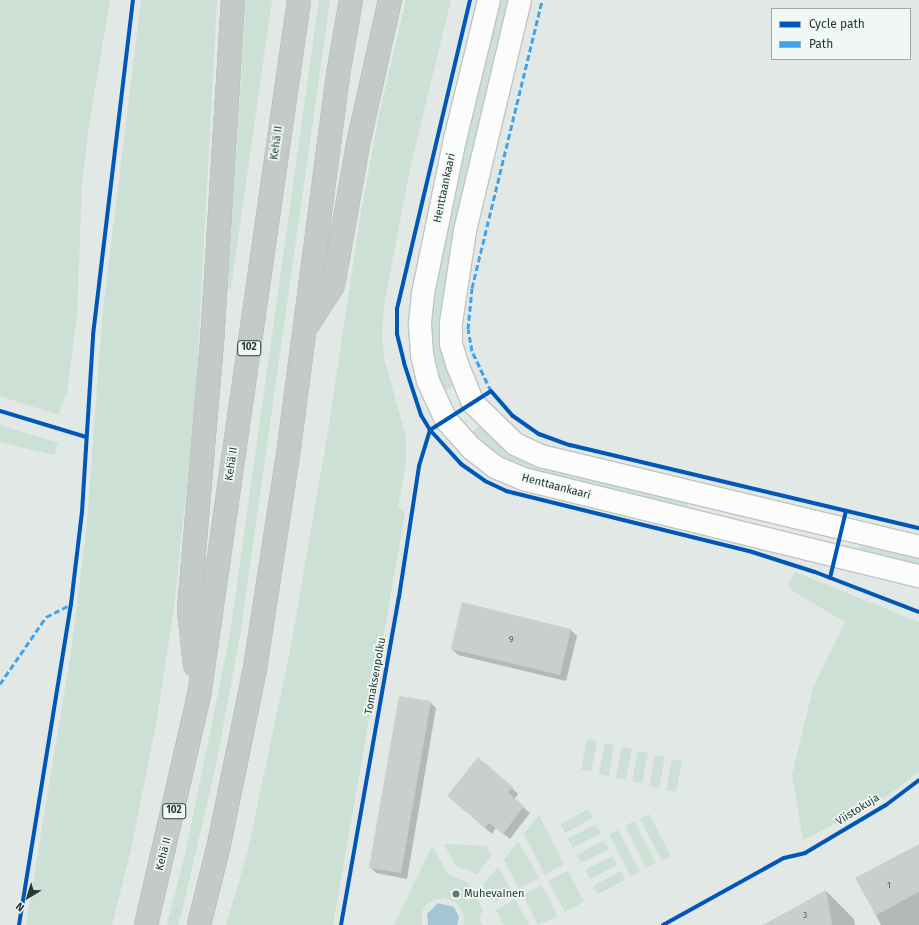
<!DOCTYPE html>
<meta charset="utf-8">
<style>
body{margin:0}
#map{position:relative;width:919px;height:925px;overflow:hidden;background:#e2e8e6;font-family:"Fira Sans",sans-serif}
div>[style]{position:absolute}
.green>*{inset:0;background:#cce0d5}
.water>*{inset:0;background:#a4c7d4}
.shadow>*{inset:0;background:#0003}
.building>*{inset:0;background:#c9cfcd}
.roads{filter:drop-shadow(1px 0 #bfc5c3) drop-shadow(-1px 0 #bfc5c3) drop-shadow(0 1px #bfc5c3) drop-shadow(0 -1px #bfc5c3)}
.secondary>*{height:22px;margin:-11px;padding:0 11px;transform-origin:11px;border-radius:11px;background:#fbfcfb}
.trunk>*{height:22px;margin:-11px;padding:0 11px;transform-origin:11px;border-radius:11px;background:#c4caca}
.quiet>*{height:3px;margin-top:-1.5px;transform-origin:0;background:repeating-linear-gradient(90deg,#3ea3eb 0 6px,transparent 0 9px)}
.cycleway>*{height:4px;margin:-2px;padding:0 2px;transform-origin:2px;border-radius:2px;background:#0057b8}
.dots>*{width:11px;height:11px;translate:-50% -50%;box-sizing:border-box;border:2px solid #f0f7f4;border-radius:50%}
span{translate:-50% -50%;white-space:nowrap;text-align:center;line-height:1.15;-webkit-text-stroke:3.5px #f0f7f4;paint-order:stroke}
.number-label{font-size:9px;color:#4c5f5c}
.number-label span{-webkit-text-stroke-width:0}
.shield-label span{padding:1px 3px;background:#f0f7f4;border:1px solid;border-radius:3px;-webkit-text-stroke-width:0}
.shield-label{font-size:10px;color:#223936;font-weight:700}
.street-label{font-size:11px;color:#223936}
.poi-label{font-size:11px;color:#223936}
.left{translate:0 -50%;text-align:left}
.legend{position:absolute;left:771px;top:8px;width:140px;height:52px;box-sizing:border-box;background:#f0f7f4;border:1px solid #9eaba8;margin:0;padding:5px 7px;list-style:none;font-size:12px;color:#223936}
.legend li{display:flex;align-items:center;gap:8px;height:20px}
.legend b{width:20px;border:1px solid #9eaba8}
.north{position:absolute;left:8px;top:877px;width:40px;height:40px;-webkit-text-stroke:3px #f0f7f4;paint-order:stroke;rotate:218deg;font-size:11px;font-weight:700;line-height:16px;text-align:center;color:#223936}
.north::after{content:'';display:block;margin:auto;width:14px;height:18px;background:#223936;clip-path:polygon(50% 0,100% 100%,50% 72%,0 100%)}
</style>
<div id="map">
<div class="green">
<div style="clip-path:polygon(0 0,110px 0,89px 125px,82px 185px,77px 314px,67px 393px,58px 415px,0 396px)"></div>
<div style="clip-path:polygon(141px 0,217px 0,195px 407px,174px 608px,157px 718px,133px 841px,112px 925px,26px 925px,71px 652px,87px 524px,102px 319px)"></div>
<div style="clip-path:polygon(246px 0,272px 0,231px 288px,228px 287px)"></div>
<div style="clip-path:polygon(319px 0,330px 0,240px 636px,216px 765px,182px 911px,178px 925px,167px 925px,187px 846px,230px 634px)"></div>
<div style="clip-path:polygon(406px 0,451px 0,411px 164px,384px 305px,382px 337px,385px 362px,406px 437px,406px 463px,398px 507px,405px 513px,333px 925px,226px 925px,248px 850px,290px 651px,328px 431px,360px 218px,379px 115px)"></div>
<div style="clip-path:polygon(499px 0,510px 0,443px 355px,453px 387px,443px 391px,433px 359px,430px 327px,432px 305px,459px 167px)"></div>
<div style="clip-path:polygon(0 425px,58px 443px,54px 455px,0 442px)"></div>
<div style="clip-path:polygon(479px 426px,501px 445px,689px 501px,686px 511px,565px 482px,508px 463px,471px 433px)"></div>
<div style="clip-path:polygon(861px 541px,919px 555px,919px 566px,859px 552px)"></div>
<div style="clip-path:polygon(795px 572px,919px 622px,919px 772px,886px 797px,803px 840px,792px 774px,813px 688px,845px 622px,791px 590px,788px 584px)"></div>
<div style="clip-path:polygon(587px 739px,597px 741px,591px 772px,581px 770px)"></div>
<div style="clip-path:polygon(605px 743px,614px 745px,609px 776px,599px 774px)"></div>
<div style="clip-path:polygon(622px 747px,632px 749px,626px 780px,616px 778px)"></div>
<div style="clip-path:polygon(638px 751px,648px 753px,642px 783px,632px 782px)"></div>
<div style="clip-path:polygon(655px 755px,665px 757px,659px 788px,649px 786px)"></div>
<div style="clip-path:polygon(672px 759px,682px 761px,676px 792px,666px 790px)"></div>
<div style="clip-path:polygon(588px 809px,593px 818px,565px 833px,561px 824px)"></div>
<div style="clip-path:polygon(649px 814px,671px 856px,662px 861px,640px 819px)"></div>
<div style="clip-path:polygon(539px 815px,564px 864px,545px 875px,524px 834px)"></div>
<div style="clip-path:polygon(634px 821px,656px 863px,646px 868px,625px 826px)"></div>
<div style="clip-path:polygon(596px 824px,601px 833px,573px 848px,568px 839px)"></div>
<div style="clip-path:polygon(618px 830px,640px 872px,631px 876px,609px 835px)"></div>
<div style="clip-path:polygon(604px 840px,609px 849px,581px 863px,577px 855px)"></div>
<div style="clip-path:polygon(518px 841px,539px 878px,519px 889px,504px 860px)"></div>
<div style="clip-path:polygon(444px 844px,487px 846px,491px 856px,477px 874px,456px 866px)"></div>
<div style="clip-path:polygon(432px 846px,448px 874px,468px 883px,483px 909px,479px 918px,483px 925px,463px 925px,464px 917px,458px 904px,445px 898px,431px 901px,425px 906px,422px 912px,422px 925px,394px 925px)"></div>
<div style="clip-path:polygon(613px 856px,617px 865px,590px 879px,585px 870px)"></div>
<div style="clip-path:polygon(498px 867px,512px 892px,493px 903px,483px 885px)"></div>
<div style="clip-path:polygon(568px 871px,584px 902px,565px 912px,548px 881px)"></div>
<div style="clip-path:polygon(621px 871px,625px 880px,598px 894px,593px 886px)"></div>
<div style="clip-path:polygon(542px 885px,558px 916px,538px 925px,523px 895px)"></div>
<div style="clip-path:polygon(515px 899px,529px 925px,504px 925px,496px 910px)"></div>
</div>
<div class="water">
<div style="clip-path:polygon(438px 903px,454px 907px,459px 917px,457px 925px,428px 925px,427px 914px)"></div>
</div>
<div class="shadow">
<div style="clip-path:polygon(571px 630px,577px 636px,566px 681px,458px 655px,452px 649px)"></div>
<div style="clip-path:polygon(430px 702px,436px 708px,407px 879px,376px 873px,370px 867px)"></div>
<div style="clip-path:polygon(512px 788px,518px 794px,514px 800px,530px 813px,510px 839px,496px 828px,492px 834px,455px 802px)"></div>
<div style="clip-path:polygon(919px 845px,919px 925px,881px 925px,857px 878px)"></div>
<div style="clip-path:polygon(826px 891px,854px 919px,855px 925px,766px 925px)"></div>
</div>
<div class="building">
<div style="clip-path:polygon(462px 602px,571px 629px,560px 675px,451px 649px)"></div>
<div style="clip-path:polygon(399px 696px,431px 701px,401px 873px,369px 868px)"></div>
<div style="clip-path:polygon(478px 757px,513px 787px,508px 793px,524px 806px,503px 834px,489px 823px,485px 828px,447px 796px)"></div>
<div style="clip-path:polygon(919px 844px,919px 892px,876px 915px,855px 878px)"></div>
<div style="clip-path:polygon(826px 890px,832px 925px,763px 925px)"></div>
</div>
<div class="roads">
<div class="secondary">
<div style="left:489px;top:0;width:143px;rotate:103.7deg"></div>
<div style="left:455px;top:139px;width:158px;rotate:101.7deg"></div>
<div style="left:423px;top:294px;width:31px;rotate:96deg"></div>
<div style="left:420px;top:325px;width:30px;rotate:86deg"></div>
<div style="left:422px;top:355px;width:27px;rotate:77deg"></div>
<div style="left:428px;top:381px;width:43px;rotate:65.2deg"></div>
<div style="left:446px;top:420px;width:38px;rotate:48deg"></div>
<div style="left:471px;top:448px;width:31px;rotate:38deg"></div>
<div style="left:495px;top:467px;width:30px;rotate:23deg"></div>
<div style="left:523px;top:479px;width:408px;rotate:13.8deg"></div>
<div style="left:520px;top:0;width:237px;rotate:103.4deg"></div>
<div style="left:465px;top:231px;width:93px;rotate:98.7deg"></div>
<div style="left:451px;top:323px;width:21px;rotate:90deg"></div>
<div style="left:451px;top:344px;width:21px;rotate:73deg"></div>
<div style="left:457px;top:364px;width:42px;rotate:67.7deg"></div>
<div style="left:473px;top:403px;width:59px;rotate:44.3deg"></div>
<div style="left:515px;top:444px;width:29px;rotate:25deg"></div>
<div style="left:541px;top:456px;width:389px;rotate:13.5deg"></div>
</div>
<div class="trunk">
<div style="left:308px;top:324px;width:46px;rotate:-57.3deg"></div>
<div style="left:333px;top:285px;width:143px;rotate:-79.9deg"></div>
<div style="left:358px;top:144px;width:148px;rotate:-77.5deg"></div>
<div style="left:195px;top:665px;width:55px;rotate:-96.2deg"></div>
<div style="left:189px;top:610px;width:268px;rotate:-85.1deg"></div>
<div style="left:212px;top:343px;width:344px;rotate:-86.5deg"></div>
<div style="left:146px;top:925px;width:235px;rotate:-77deg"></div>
<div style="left:199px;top:696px;width:703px;rotate:-81.82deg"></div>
<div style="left:199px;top:925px;width:78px;rotate:-76deg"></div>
<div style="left:218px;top:849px;width:185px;rotate:-78.4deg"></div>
<div style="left:255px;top:668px;width:216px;rotate:-81.2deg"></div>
<div style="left:288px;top:455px;width:383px;rotate:-82.5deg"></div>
<div style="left:338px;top:75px;width:76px;rotate:-80.2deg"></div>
</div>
</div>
<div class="quiet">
<div style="left:491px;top:391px;width:44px;rotate:-115.4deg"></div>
<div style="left:472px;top:351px;width:22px;rotate:-100deg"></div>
<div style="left:468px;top:329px;width:41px;rotate:-84.4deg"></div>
<div style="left:472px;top:288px;width:296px;rotate:-76.3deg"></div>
<div style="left:0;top:684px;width:81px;rotate:-55.5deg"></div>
<div style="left:46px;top:617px;width:28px;rotate:-27deg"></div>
</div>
<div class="cycleway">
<div style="left:470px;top:0;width:318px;rotate:103.3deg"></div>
<div style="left:397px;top:309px;width:25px;rotate:90deg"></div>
<div style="left:397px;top:334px;width:30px;rotate:76deg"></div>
<div style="left:404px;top:363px;width:55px;rotate:71.9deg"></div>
<div style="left:421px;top:415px;width:17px;rotate:59deg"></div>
<div style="left:430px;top:430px;width:46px;rotate:47.6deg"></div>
<div style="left:461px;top:464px;width:29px;rotate:35deg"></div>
<div style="left:485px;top:481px;width:23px;rotate:25deg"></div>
<div style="left:506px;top:491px;width:250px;rotate:13.9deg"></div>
<div style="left:749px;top:551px;width:69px;rotate:17.7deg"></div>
<div style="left:815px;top:572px;width:111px;rotate:21deg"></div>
<div style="left:0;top:411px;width:90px;rotate:16.8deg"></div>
<div style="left:830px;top:578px;width:69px;rotate:-76.6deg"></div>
<div style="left:19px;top:925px;width:325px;rotate:-80.8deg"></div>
<div style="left:71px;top:604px;width:93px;rotate:-83.2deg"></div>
<div style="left:82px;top:512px;width:177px;rotate:-86.4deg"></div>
<div style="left:93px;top:335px;width:337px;rotate:-83.2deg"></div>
<div style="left:341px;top:925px;width:333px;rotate:-80deg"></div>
<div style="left:399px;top:597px;width:133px;rotate:-81.3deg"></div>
<div style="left:419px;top:466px;width:38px;rotate:-73deg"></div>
<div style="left:430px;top:430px;width:72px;rotate:-32.6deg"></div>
<div style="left:491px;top:391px;width:33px;rotate:49deg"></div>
<div style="left:513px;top:416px;width:32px;rotate:35deg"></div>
<div style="left:539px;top:434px;width:33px;rotate:20deg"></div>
<div style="left:570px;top:445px;width:359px;rotate:13.4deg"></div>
<div style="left:663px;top:925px;width:138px;rotate:-29deg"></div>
<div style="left:784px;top:858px;width:22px;rotate:-13deg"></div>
<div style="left:805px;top:853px;width:94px;rotate:-30.7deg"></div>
<div style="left:886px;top:805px;width:41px;rotate:-37.1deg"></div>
</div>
<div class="dots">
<div style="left:456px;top:894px;background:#657674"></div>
</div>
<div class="number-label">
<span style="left:511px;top:639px">9</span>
<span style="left:889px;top:885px">1</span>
<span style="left:805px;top:915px">3</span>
</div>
<div class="shield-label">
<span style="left:249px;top:348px">102</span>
<span style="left:174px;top:811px">102</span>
</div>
<div class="street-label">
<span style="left:277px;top:143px;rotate:-82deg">Kehä II</span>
<span style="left:445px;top:188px;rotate:-78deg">Henttaankaari</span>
<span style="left:232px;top:464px;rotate:-82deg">Kehä II</span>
<span style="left:556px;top:487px;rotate:15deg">Henttaankaari</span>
<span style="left:376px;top:676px;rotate:-80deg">Tomaksenpolku</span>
<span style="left:858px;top:810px;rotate:-32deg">Viistokuja</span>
<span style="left:164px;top:854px;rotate:-76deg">Kehä II</span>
</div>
<div class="poi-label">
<span class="left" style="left:464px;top:894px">Muhevainen</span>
</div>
<ul class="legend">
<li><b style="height:5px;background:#0057b8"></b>Cycle path</li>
<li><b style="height:5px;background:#3ea3eb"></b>Path</li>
</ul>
<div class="north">N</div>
</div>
